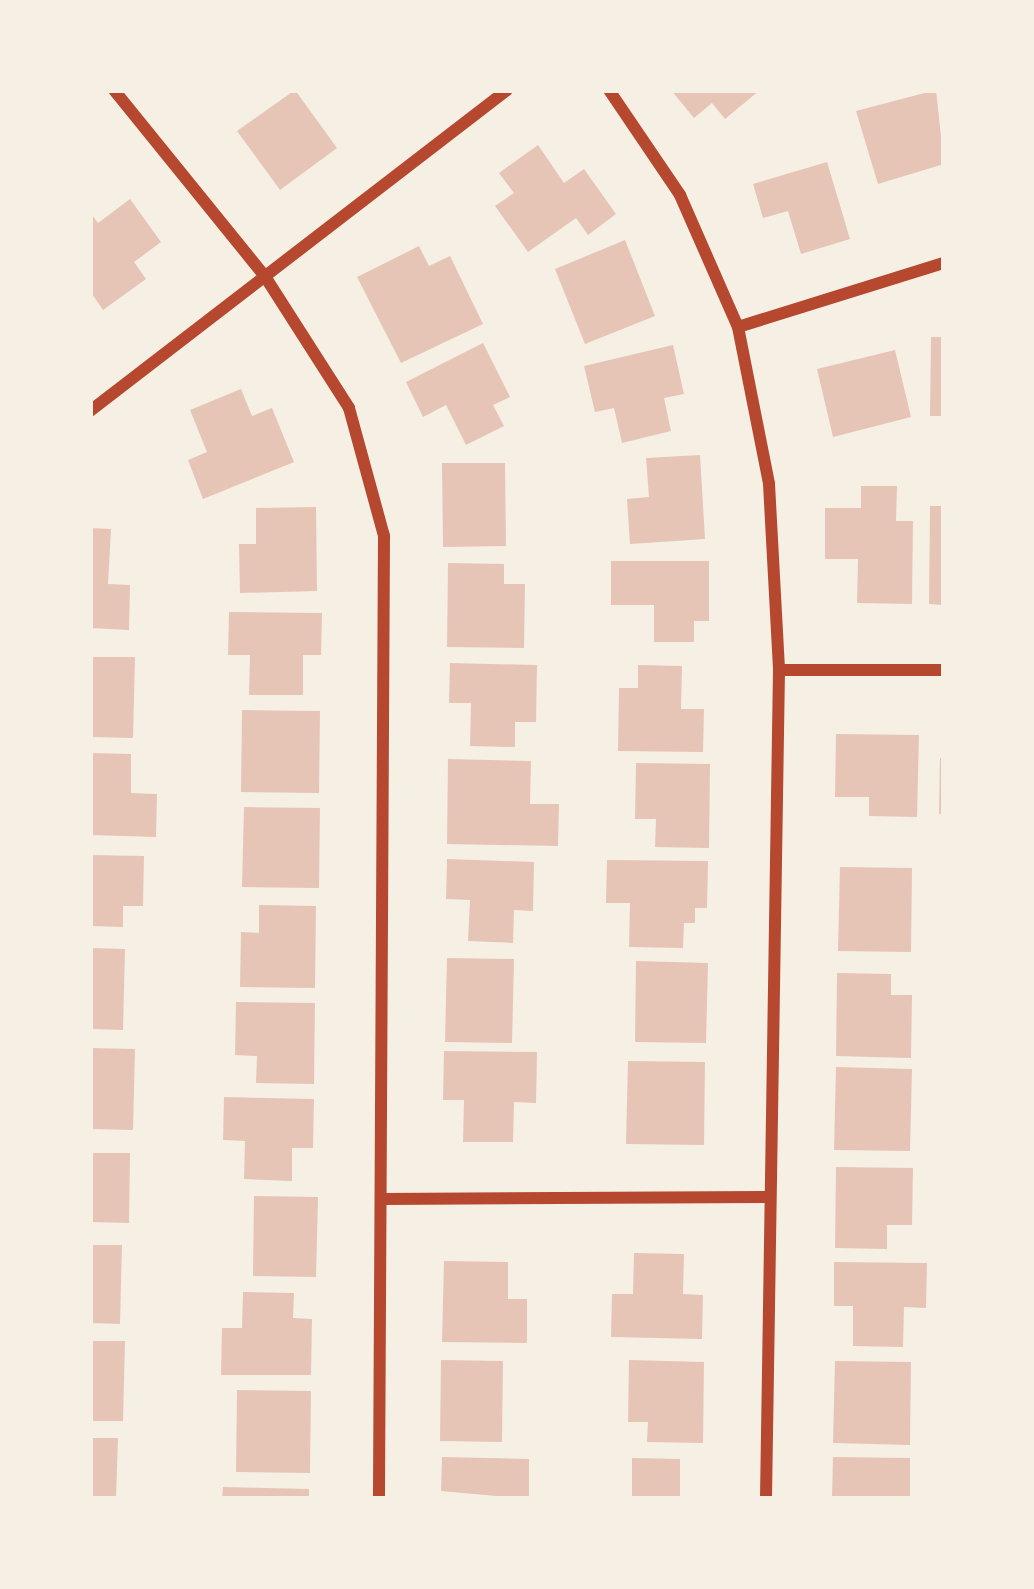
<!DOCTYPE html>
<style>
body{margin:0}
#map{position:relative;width:1034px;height:1589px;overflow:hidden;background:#f6efe4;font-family:Inter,sans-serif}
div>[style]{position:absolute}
.building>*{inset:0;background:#e6c5b7}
.minor>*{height:12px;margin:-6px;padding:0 6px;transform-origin:6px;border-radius:6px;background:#b5482f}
span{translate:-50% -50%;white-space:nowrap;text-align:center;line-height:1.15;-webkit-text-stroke:9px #f6efe4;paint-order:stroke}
.frame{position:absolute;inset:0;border:93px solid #f6efe4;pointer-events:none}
</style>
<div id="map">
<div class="building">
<div style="clip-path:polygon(295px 90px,337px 148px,280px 190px,237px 131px)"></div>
<div style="clip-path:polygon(671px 90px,760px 90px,725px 119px,712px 103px,694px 118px)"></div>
<div style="clip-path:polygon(936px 90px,944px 164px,878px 184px,856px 111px)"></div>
<div style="clip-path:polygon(538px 145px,564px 183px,584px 169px,616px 214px,588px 235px,576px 218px,528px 252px,495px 206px,514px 193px,499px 173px)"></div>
<div style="clip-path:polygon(827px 162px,850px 239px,801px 254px,788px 211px,763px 218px,753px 184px)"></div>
<div style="clip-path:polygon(130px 199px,161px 242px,134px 262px,146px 279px,103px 310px,90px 291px,90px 212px,98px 223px)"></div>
<div style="clip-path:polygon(625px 240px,655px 316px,585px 344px,555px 269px)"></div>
<div style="clip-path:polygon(419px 246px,429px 266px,450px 256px,483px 324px,401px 363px,357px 277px)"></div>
<div style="clip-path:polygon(931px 337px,944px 337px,944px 416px,930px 416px)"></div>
<div style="clip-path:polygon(483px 343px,510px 397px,493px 405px,504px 426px,466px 445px,446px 405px,423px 417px,406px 382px)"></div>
<div style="clip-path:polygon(673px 345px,684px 394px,664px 398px,671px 431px,622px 443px,614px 408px,595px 412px,584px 366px)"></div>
<div style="clip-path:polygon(895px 350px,911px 417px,833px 437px,817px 369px)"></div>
<div style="clip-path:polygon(241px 389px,252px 416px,272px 408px,294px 462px,203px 499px,188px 460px,207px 452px,190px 410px)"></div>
<div style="clip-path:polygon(700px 455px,705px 539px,630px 544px,627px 499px,649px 497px,646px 458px)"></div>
<div style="clip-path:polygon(442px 463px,505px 463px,506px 546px,443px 547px)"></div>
<div style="clip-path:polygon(861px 486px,897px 486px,896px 521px,913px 521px,912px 604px,857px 603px,858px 559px,825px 559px,825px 508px,861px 508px)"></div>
<div style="clip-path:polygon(930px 506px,944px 506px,944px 605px,929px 604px)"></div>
<div style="clip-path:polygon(316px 507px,317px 591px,240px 593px,239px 544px,256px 544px,256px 508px)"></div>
<div style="clip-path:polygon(90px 528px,111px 529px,108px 584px,130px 585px,129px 630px,90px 628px)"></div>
<div style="clip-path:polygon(611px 561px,709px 561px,709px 621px,694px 621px,694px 642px,654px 642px,654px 605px,611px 605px)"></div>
<div style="clip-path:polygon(448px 563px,504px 564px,504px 584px,525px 584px,524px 648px,447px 647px)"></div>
<div style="clip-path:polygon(229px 612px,322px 613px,321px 655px,303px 655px,303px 695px,249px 695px,250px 655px,228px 655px)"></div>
<div style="clip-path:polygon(90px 657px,135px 657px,133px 738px,90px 737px)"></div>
<div style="clip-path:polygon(450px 663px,537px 665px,536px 722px,515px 722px,515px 747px,470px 746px,471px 703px,449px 703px)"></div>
<div style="clip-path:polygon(638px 665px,682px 666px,681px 709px,704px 709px,703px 752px,618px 751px,619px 688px,638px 688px)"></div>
<div style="clip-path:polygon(242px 710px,320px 711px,319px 793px,241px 792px)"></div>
<div style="clip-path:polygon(836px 734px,919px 735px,917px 817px,869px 816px,869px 797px,835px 797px)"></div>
<div style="clip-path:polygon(90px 753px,131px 754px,131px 793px,157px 794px,156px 837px,90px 835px)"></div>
<div style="clip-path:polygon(940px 758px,944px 758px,944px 814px,939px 814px)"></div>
<div style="clip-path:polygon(448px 759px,531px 761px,530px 804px,559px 804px,558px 846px,447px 844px)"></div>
<div style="clip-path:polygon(636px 763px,710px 764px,709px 848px,655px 847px,656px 819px,635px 819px)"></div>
<div style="clip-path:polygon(244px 807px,320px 808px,319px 888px,242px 887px)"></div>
<div style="clip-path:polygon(90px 855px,144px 856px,143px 906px,123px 906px,123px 927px,90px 926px)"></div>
<div style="clip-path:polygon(447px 859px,534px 862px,533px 911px,514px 910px,513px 943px,468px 941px,470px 900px,446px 899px)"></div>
<div style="clip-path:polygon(607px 860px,708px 861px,707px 908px,695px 908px,695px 923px,684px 923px,683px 948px,629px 947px,630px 903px,606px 903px)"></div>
<div style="clip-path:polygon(840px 867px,912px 868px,911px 952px,838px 951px)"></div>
<div style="clip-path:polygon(259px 905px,316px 906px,315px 988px,240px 987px,241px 932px,259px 933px)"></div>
<div style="clip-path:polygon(90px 948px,125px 949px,123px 1030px,90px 1029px)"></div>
<div style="clip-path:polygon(447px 958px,514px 959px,512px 1043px,445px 1042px)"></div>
<div style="clip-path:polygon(636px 961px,708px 963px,706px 1043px,635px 1042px)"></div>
<div style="clip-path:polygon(837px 973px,891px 974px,891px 995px,912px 995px,911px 1058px,836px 1056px)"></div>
<div style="clip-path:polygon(236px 1002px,315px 1003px,314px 1084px,256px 1083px,257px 1056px,235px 1055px)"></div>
<div style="clip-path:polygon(90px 1048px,135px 1049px,133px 1130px,90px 1129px)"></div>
<div style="clip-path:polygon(444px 1051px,537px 1052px,536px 1103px,514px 1102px,513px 1142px,463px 1142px,464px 1100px,443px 1100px)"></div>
<div style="clip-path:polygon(628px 1061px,705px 1062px,704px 1145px,626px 1144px)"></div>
<div style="clip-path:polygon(836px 1067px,912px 1069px,910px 1151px,834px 1150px)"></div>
<div style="clip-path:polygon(224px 1097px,314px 1099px,313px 1148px,292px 1148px,292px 1181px,244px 1179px,245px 1141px,223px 1140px)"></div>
<div style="clip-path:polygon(90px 1153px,130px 1153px,129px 1223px,90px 1222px)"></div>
<div style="clip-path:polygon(836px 1167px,913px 1168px,912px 1225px,887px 1225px,887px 1249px,835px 1248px)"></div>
<div style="clip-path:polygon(254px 1196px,318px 1197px,316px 1277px,253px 1276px)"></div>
<div style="clip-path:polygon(90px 1245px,122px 1245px,120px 1324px,90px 1323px)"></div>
<div style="clip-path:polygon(634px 1253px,684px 1254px,683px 1294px,703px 1295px,702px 1339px,611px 1337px,612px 1294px,633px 1294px)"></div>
<div style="clip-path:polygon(444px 1261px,508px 1262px,508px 1299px,527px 1299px,527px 1343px,442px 1342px)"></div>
<div style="clip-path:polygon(834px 1262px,927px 1263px,926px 1308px,904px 1307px,903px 1347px,853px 1346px,853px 1306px,834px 1306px)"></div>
<div style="clip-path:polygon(243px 1292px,294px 1293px,293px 1318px,312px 1319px,311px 1375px,221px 1375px,222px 1328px,242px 1328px)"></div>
<div style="clip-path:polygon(90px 1341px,125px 1341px,123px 1421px,90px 1421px)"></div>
<div style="clip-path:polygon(441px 1360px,503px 1361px,502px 1442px,440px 1441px)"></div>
<div style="clip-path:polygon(629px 1360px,704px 1362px,703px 1443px,647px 1442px,648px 1422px,628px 1422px)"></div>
<div style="clip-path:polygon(835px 1361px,911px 1362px,910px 1445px,833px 1443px)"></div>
<div style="clip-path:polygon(237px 1390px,311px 1391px,310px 1473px,236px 1472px)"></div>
<div style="clip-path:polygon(90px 1438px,118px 1438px,116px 1499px,90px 1499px)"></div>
<div style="clip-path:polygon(442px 1457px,529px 1459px,529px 1499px,441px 1491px)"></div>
<div style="clip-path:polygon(833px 1457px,910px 1458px,910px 1499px,832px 1499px)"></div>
<div style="clip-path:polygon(632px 1458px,680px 1459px,680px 1499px,632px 1499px)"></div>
<div style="clip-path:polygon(223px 1487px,309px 1489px,309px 1499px,222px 1499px)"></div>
</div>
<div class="minor">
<div style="left:114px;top:90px;width:242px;rotate:51deg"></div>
<div style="left:266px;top:278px;width:154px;rotate:57.4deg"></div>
<div style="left:349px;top:408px;width:133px;rotate:74.7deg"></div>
<div style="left:384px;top:536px;width:963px;rotate:90.3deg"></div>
<div style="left:609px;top:90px;width:127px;rotate:55.9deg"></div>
<div style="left:680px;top:195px;width:144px;rotate:66.3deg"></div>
<div style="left:738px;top:327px;width:160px;rotate:78.8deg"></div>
<div style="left:769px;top:484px;width:186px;rotate:86.9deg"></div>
<div style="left:779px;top:670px;width:829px;rotate:90.9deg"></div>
<div style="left:738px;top:327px;width:216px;rotate:-17.3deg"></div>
<div style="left:90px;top:411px;width:526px;rotate:-37.59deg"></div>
<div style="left:779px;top:670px;width:165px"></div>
<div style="left:382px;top:1199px;width:385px;rotate:-0.3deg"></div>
</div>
<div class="frame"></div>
</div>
